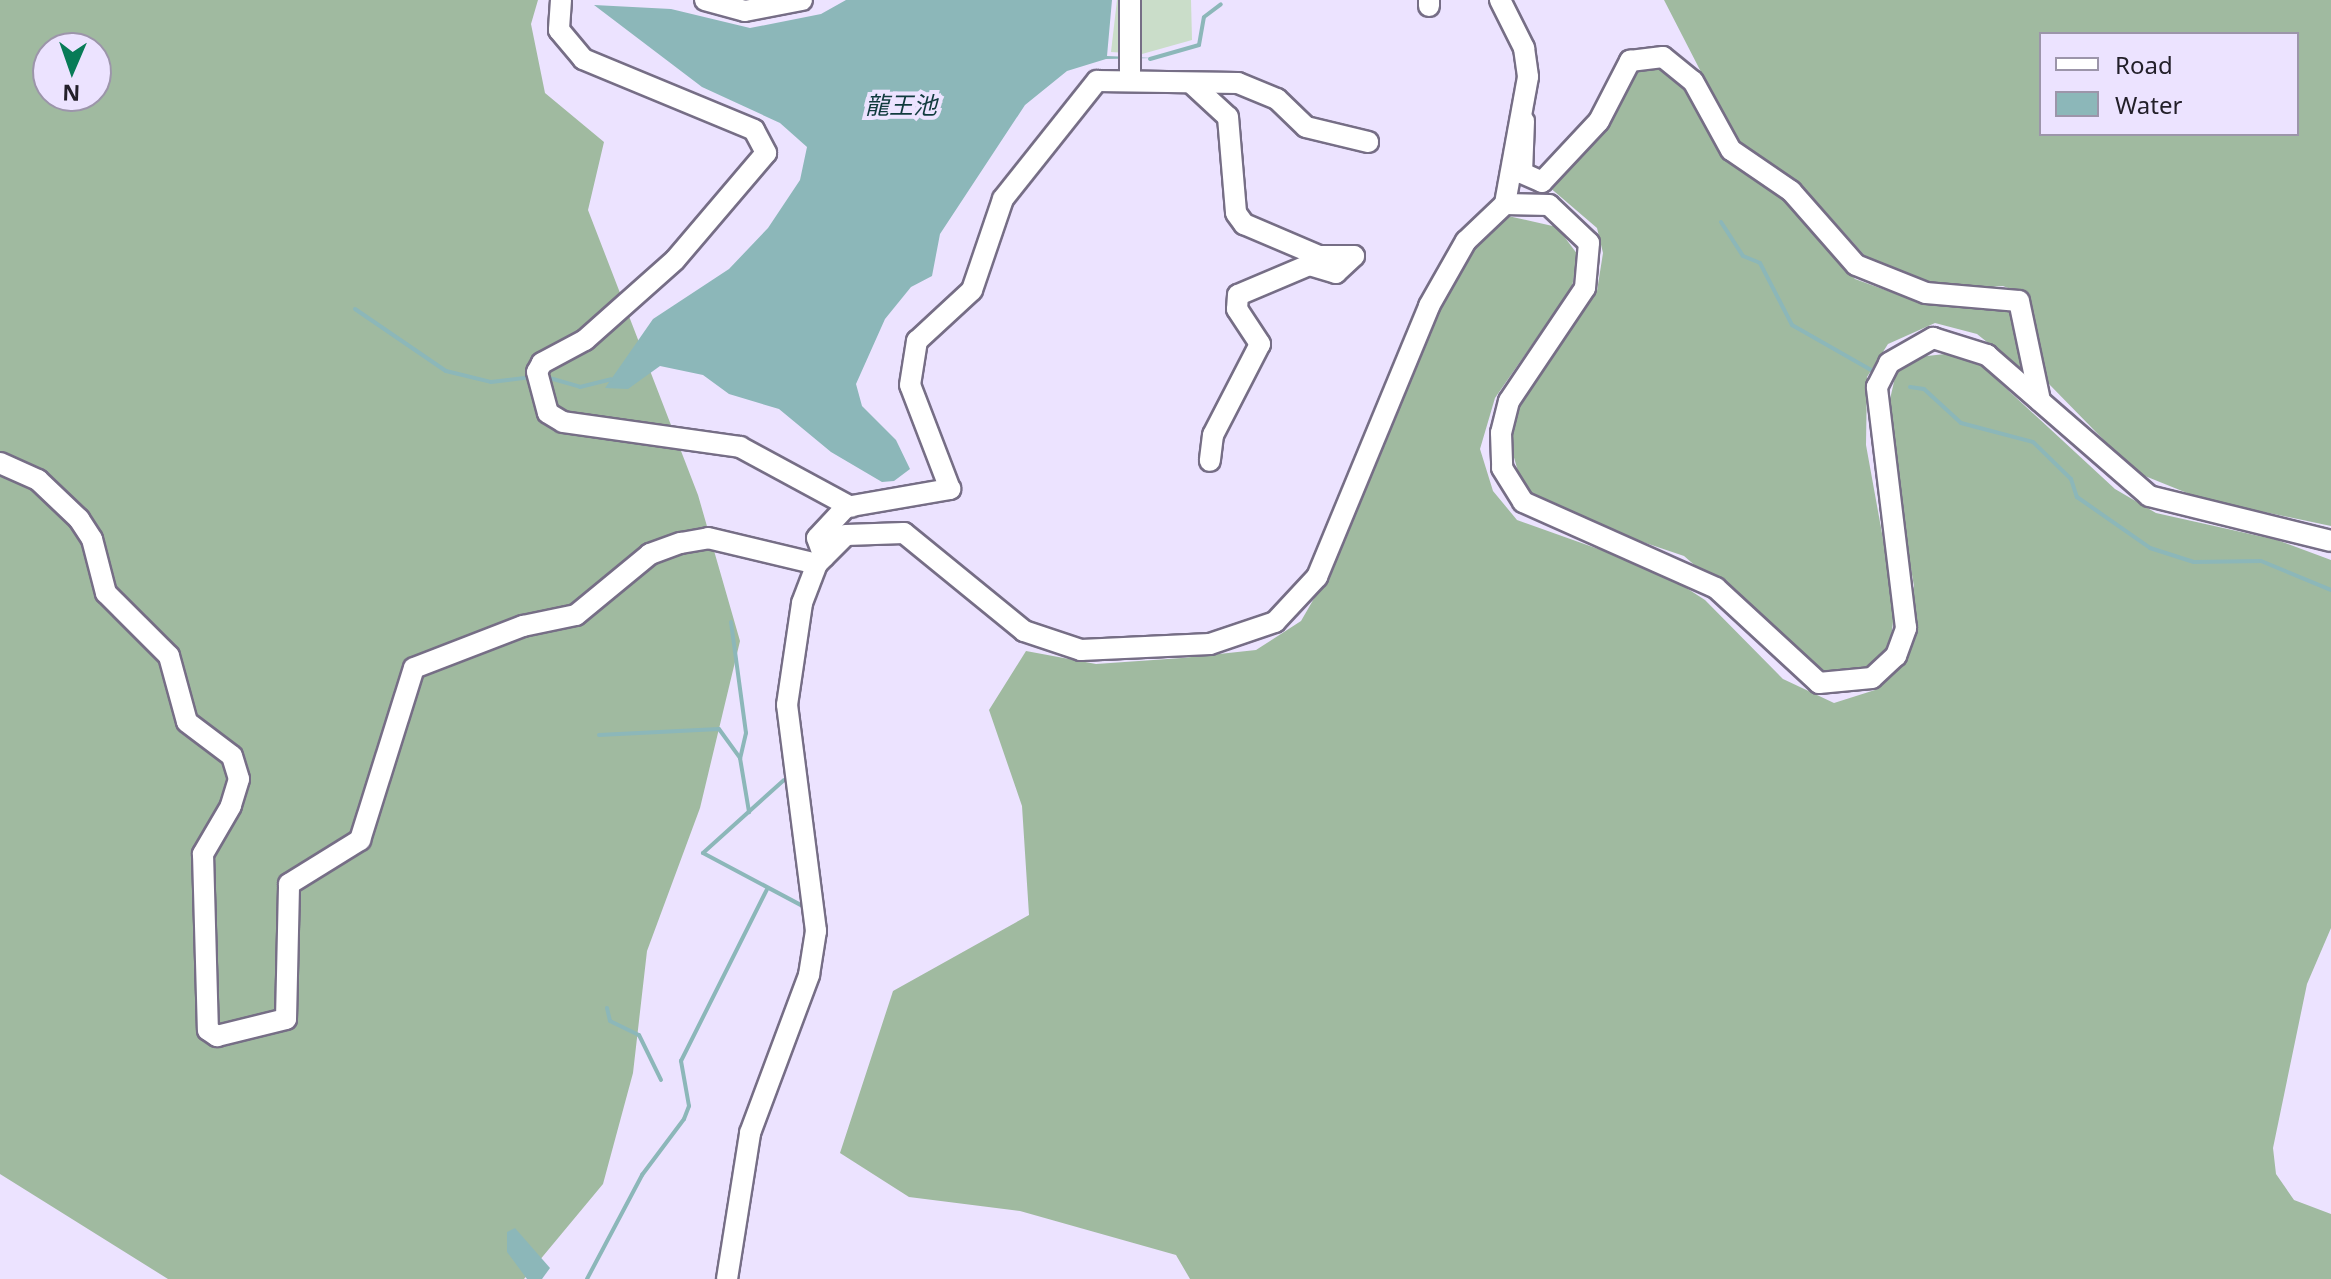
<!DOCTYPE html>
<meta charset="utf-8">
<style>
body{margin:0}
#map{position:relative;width:2331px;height:1279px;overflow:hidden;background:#ece3ff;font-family:"Noto Sans","Noto Sans JP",sans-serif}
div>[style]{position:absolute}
.green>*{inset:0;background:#caddc9}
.forest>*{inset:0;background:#a0baa0}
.water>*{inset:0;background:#8cb7b9}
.stream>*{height:4px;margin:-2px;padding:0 2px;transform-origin:2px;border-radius:2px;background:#8cb7b9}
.roads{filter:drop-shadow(2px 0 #766e86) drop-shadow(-2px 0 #766e86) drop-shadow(0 2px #766e86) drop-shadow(0 -2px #766e86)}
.minor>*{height:20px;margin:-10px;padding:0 10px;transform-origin:10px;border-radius:10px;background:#fff}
span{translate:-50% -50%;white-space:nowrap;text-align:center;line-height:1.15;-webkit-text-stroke:8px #ece3ff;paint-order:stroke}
.water-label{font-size:24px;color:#103a3d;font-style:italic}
.legend{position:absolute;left:2039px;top:32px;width:260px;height:104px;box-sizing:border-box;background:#ece3ff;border:2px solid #9c95aa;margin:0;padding:10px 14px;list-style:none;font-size:24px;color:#23202a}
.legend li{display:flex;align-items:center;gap:16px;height:40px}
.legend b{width:40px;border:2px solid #9c95aa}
.north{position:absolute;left:32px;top:32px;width:80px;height:80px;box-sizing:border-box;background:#ece3ff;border:2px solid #9c95aa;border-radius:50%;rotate:182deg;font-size:22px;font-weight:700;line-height:32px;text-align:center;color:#23202a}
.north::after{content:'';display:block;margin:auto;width:28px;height:36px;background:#087b57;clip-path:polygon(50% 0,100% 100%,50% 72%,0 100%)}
</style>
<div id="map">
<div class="green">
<div style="clip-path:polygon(1117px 0,1191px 0,1192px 40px,1142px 54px,1111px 52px)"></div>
</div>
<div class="forest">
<div style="clip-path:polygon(evenodd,0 0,538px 0,531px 24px,545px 93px,604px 142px,588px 210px,698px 495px,740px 641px,700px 808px,647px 951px,633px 1073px,603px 1184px,524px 1279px,168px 1279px,0 1174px,0 0,48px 48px,96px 48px,96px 96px,48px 96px,48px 48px)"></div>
<div style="clip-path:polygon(evenodd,1664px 0,2331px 0,2331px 526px,2202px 499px,2135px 472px,2048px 383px,2028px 296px,2003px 286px,1954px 290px,1875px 267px,1798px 181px,1737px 142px,1664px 0,2041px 34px,2297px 34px,2297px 134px,2041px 134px,2041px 34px)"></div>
<div style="clip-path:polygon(1646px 62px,1678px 74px,1719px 149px,1784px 194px,1855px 279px,1910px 299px,2015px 307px,2028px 375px,1977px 334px,1935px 323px,1888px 344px,1867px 377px,1866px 445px,1895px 605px,1891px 639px,1877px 665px,1853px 677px,1827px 679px,1684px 556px,1566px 516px,1535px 498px,1519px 475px,1511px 447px,1516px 412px,1597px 291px,1603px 253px,1597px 228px,1548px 186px,1619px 82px)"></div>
<div style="clip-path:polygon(1508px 216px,1557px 227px,1578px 255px,1572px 287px,1495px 398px,1480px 449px,1493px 491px,1517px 520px,1660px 571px,1705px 600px,1783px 679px,1834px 703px,1875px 690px,1907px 660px,1914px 586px,1885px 421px,1896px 373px,1909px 358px,1954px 353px,1983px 367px,2115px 489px,2156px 513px,2277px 540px,2331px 560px,2331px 928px,2307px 984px,2273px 1148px,2276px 1174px,2294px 1200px,2331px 1214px,2331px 1279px,1190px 1279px,1176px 1255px,1020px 1211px,909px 1197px,840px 1153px,893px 991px,1029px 915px,1022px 806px,989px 710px,1026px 651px,1096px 664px,1182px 658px,1256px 650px,1301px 621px,1327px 576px,1402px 377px,1484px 233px)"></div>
</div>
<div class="water">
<div style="clip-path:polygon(846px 0,1112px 0,1107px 56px,1153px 58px,1106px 59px,1067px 71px,1025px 105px,940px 234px,932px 276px,911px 287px,885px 319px,856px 384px,862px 406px,896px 440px,910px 469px,894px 481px,882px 482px,831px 452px,779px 409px,729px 394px,703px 375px,660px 366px,628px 389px,605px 388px,653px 319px,729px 269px,768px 228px,800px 180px,807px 147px,780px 123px,702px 87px,594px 5px,671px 9px,750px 28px,821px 14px)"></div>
<div style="clip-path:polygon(515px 1228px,550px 1268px,542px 1279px,527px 1279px,507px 1252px,507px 1232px)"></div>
</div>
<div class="stream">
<div style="left:1150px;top:59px;width:51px;rotate:-15.9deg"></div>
<div style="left:1199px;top:45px;width:28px;rotate:-80deg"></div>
<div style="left:1204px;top:17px;width:21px;rotate:-37deg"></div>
<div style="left:1721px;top:222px;width:40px;rotate:57.1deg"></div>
<div style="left:1743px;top:256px;width:18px;rotate:22deg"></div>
<div style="left:1760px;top:263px;width:70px;rotate:62.7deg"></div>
<div style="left:1792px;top:325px;width:91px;rotate:29.7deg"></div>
<div style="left:355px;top:309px;width:110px;rotate:34.3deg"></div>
<div style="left:446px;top:371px;width:46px;rotate:13.7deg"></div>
<div style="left:491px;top:382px;width:38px;rotate:-7deg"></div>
<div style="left:546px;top:377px;width:35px;rotate:16deg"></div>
<div style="left:580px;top:387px;width:32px;rotate:-14deg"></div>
<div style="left:1910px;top:387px;width:14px;rotate:8deg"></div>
<div style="left:1924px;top:389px;width:50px;rotate:42.6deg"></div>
<div style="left:1961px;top:423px;width:74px;rotate:14.8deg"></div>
<div style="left:2033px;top:442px;width:53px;rotate:44.2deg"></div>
<div style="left:2071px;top:479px;width:19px;rotate:72deg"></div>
<div style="left:2077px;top:497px;width:89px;rotate:34.9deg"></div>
<div style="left:2150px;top:548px;width:46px;rotate:17.7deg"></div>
<div style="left:2194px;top:562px;width:67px;rotate:-0.9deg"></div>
<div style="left:2261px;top:561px;width:76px;rotate:22.5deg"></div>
<div style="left:731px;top:622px;width:112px;rotate:82.3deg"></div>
<div style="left:746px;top:733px;width:26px;rotate:103deg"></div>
<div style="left:599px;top:735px;width:120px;rotate:-2.9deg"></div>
<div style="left:719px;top:729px;width:36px;rotate:54deg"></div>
<div style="left:740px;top:758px;width:55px;rotate:80.5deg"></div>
<div style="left:784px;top:780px;width:109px;rotate:138deg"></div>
<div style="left:703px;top:853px;width:111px;rotate:28deg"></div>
<div style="left:607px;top:1008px;width:13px;rotate:77deg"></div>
<div style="left:610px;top:1021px;width:32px;rotate:26deg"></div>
<div style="left:639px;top:1035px;width:50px;rotate:63.9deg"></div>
<div style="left:587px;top:1279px;width:118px;rotate:-62.1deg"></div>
<div style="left:642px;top:1175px;width:70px;rotate:-53.1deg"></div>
<div style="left:684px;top:1119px;width:14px;rotate:-69deg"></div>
<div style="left:689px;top:1106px;width:46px;rotate:-100.1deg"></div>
<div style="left:681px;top:1061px;width:192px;rotate:-63.4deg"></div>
</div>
<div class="roads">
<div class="minor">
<div style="left:561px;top:0;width:30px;rotate:94deg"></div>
<div style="left:559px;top:30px;width:38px;rotate:50deg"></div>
<div style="left:583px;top:59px;width:185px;rotate:22.5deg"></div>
<div style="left:754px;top:130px;width:26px;rotate:62deg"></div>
<div style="left:766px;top:153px;width:140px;rotate:130.4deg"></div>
<div style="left:675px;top:260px;width:120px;rotate:138.4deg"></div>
<div style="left:585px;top:340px;width:49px;rotate:151.9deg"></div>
<div style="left:542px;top:363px;width:10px;rotate:119deg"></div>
<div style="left:537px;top:372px;width:42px;rotate:75deg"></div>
<div style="left:548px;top:413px;width:17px;rotate:31deg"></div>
<div style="left:563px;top:422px;width:179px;rotate:8deg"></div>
<div style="left:740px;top:447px;width:126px;rotate:28.4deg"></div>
<div style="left:705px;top:0;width:41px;rotate:15.4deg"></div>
<div style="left:745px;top:11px;width:58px;rotate:-10.9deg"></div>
<div style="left:1130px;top:0;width:81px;rotate:90deg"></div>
<div style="left:1500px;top:0;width:54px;rotate:63.4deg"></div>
<div style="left:1524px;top:48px;width:29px;rotate:82deg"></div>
<div style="left:1528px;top:77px;width:129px;rotate:100.3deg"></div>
<div style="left:1429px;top:6px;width:6px;rotate:-90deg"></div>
<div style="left:1191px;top:83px;width:50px;rotate:42.6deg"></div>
<div style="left:1228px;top:117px;width:96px;rotate:85.2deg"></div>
<div style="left:1236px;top:213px;width:14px;rotate:54deg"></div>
<div style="left:1244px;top:224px;width:82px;rotate:23.1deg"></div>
<div style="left:1319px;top:256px;width:35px"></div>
<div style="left:1354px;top:256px;width:25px;rotate:137deg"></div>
<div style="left:1336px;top:273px;width:28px;rotate:-163deg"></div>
<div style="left:1309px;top:265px;width:77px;rotate:157.1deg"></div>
<div style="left:1238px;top:295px;width:14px;rotate:94deg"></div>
<div style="left:1237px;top:309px;width:42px;rotate:56.7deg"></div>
<div style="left:1260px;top:344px;width:102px;rotate:117.3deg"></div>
<div style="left:1213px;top:435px;width:26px;rotate:97deg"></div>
<div style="left:1524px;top:121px;width:52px;rotate:92.2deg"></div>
<div style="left:1522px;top:173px;width:22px;rotate:24deg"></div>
<div style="left:1542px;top:182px;width:83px;rotate:-46.9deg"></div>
<div style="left:1599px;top:121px;width:68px;rotate:-62.7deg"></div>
<div style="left:1630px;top:61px;width:33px;rotate:-7deg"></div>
<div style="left:1663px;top:57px;width:38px;rotate:39deg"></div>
<div style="left:1693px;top:81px;width:79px;rotate:61.2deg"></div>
<div style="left:1731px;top:150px;width:73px;rotate:34.3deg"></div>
<div style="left:1791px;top:191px;width:98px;rotate:48.7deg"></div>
<div style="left:1856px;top:265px;width:75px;rotate:21.8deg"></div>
<div style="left:1926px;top:293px;width:93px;rotate:4.9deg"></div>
<div style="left:2019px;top:301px;width:102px;rotate:78.1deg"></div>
<div style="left:0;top:463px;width:42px;rotate:24.1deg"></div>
<div style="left:38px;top:480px;width:57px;rotate:43.6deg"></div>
<div style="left:79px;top:519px;width:24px;rotate:57deg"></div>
<div style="left:92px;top:539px;width:56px;rotate:75.5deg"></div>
<div style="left:106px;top:593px;width:89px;rotate:45deg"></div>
<div style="left:169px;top:656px;width:68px;rotate:74.7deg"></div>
<div style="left:187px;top:722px;width:56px;rotate:37.1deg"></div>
<div style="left:232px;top:756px;width:24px;rotate:73deg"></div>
<div style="left:239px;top:779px;width:28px;rotate:107deg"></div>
<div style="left:231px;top:806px;width:56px;rotate:120.3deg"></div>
<div style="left:203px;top:854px;width:176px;rotate:88.4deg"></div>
<div style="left:208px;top:1030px;width:11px;rotate:34deg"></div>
<div style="left:217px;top:1036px;width:71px;rotate:-13.8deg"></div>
<div style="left:286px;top:1019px;width:135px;rotate:-88.7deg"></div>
<div style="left:289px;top:884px;width:84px;rotate:-31.8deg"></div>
<div style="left:360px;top:840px;width:180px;rotate:-72.6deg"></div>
<div style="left:414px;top:668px;width:117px;rotate:-21.1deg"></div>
<div style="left:523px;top:626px;width:54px;rotate:-11.7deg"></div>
<div style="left:576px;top:615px;width:96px;rotate:-39.5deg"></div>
<div style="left:650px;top:554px;width:33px;rotate:-20deg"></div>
<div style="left:681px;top:543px;width:27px;rotate:-10deg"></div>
<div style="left:708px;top:538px;width:112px;rotate:13.4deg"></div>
<div style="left:824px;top:557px;width:20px;rotate:-110deg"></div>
<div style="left:817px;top:538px;width:42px;rotate:-46.9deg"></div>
<div style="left:846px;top:507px;width:106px;rotate:-9.8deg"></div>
<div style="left:950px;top:489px;width:111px;rotate:-111deg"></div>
<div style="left:910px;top:385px;width:45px;rotate:-81deg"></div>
<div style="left:917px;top:341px;width:75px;rotate:-42.8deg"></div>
<div style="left:972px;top:290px;width:96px;rotate:-71.2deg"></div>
<div style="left:1003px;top:199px;width:151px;rotate:-51.5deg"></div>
<div style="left:1097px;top:81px;width:141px;rotate:0.8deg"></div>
<div style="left:1238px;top:83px;width:42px;rotate:22.3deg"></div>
<div style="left:1277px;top:99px;width:40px;rotate:44deg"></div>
<div style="left:1306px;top:127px;width:64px;rotate:13.6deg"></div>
<div style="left:727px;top:1279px;width:148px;rotate:-81deg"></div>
<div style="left:750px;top:1133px;width:169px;rotate:-69.5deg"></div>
<div style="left:809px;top:975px;width:45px;rotate:-81deg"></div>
<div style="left:816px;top:931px;width:228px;rotate:-97.3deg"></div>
<div style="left:787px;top:705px;width:103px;rotate:-81.6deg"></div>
<div style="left:802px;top:603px;width:42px;rotate:-69deg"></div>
<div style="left:817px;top:564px;width:41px;rotate:-45deg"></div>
<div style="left:846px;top:535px;width:58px;rotate:-2deg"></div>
<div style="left:904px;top:533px;width:155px;rotate:39.2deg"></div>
<div style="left:1024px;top:631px;width:60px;rotate:18.4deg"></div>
<div style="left:1081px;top:650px;width:129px;rotate:-2.7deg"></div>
<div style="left:1210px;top:644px;width:69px;rotate:-18.7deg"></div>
<div style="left:1275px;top:622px;width:62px;rotate:-47deg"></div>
<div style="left:1317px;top:577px;width:293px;rotate:-67.5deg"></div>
<div style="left:1429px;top:306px;width:75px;rotate:-60.4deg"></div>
<div style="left:1466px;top:241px;width:54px;rotate:-43.5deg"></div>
<div style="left:1505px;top:204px;width:44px;rotate:1.3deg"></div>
<div style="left:1549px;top:205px;width:55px;rotate:43.5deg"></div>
<div style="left:1589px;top:243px;width:45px;rotate:95.1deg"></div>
<div style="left:1585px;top:288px;width:136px;rotate:123.9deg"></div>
<div style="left:1509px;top:401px;width:33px;rotate:104deg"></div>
<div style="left:1501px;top:433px;width:35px;rotate:88deg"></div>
<div style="left:1502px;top:468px;width:40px;rotate:58deg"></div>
<div style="left:1523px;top:502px;width:211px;rotate:24deg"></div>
<div style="left:1716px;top:588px;width:140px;rotate:42.7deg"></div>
<div style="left:1819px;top:683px;width:53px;rotate:-5.4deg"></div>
<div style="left:1872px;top:678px;width:33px;rotate:-43deg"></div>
<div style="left:1896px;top:656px;width:30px;rotate:-70deg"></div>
<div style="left:1906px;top:628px;width:243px;rotate:-96.9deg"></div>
<div style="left:1877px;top:387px;width:27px;rotate:-63deg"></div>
<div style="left:1889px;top:363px;width:51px;rotate:-29.6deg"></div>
<div style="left:1933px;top:338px;width:57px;rotate:17.5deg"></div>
<div style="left:1987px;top:355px;width:215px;rotate:41deg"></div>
<div style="left:2149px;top:496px;width:187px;rotate:13.9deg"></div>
</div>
</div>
<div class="water-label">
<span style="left:901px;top:105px">龍王池</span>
</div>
<ul class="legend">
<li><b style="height:10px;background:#fff"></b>Road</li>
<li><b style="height:22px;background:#8cb7b9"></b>Water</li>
</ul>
<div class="north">N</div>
</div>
